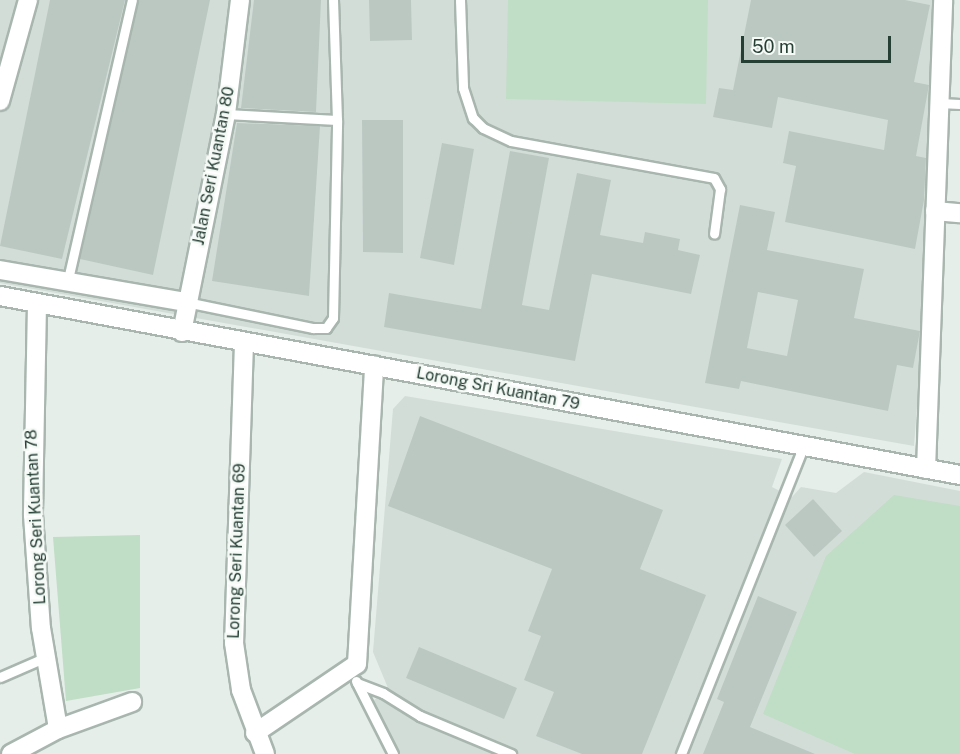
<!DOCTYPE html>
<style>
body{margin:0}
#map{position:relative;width:960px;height:754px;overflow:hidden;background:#e5eee9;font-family:"Public Sans",sans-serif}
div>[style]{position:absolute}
.built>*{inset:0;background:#d3ddd8}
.green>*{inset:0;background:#c0ddc5}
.building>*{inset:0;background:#bbc8c2}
.roads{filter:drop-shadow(2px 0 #a8b6af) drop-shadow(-2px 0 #a8b6af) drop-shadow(0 2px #a8b6af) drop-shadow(0 -2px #a8b6af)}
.lane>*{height:9px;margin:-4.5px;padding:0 4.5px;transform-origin:4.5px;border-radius:4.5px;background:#fff}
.street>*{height:18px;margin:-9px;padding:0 9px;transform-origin:9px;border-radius:9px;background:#fff}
.secondary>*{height:18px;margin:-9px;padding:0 9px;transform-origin:9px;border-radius:9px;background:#fff}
span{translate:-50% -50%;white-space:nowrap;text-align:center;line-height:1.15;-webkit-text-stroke:5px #f6faf7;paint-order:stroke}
.street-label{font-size:16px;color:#253f35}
.scale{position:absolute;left:741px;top:36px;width:150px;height:27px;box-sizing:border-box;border:3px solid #253f35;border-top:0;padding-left:8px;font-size:18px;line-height:21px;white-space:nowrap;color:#253f35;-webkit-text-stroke:4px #f6faf7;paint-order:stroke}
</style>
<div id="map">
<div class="built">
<div style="clip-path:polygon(0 0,943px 0,937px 149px,914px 446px,0 283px)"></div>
<div style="clip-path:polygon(405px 396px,782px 459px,772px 487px,792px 497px,801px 487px,836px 493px,864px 472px,960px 491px,960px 754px,398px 754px,371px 703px,388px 688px,373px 652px,393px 409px)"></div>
</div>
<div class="green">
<div style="clip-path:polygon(508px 0,708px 0,706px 104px,506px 99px)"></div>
<div style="clip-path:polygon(894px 495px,960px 506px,960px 754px,855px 754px,763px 714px,826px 556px)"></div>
<div style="clip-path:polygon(140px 535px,140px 688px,66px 701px,53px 537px)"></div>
</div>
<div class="building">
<div style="clip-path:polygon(50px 0,125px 0,62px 259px,0 246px)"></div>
<div style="clip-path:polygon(139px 0,210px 0,153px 275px,80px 259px)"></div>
<div style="clip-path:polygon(254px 0,321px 0,316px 112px,241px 108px)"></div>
<div style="clip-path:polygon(369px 0,411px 0,412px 40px,370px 41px)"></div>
<div style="clip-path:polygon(751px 0,905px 0,930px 5px,914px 82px,929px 85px,916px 156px,926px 158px,924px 200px,915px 249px,785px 222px,796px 166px,783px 163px,789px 131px,884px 150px,888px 120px,778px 97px,772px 128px,713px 117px,719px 88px,733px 90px)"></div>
<div style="clip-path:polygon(362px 120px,403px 120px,403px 253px,363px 252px)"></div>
<div style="clip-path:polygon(237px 123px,320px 126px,309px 296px,212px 281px)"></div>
<div style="clip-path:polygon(442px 143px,474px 149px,454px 265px,420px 258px)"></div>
<div style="clip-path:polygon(510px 151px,549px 158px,522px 305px,549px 310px,577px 173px,611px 180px,600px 235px,643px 243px,645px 232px,680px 239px,678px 250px,700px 255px,691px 294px,592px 274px,575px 361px,384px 327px,389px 293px,481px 309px)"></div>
<div style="clip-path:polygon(evenodd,740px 205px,775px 212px,767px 250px,864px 269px,854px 318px,920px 331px,913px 368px,897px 365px,888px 411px,741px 381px,739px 389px,705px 383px,740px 205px,758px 292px,798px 300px,787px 356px,747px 348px,758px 292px)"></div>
<div style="clip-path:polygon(420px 416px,663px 510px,640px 569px,706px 595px,642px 754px,582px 754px,536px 736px,554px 692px,524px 680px,541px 636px,528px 631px,552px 569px,388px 506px)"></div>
<div style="clip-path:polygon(813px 499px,842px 531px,814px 557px,785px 525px)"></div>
<div style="clip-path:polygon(758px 596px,797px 612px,750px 727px,815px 754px,703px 754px,724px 702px,717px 699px)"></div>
<div style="clip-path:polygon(419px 647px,517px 688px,504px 719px,406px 678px)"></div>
</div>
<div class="roads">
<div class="lane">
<div style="left:460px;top:0;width:88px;rotate:88deg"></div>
<div style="left:463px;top:88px;width:32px;rotate:72deg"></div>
<div style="left:473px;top:118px;width:14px;rotate:45deg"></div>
<div style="left:483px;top:128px;width:31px;rotate:25deg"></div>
<div style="left:511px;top:141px;width:206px;rotate:10.3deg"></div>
<div style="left:714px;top:178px;width:13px;rotate:61deg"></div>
<div style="left:720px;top:189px;width:45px;rotate:97.6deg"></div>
<div style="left:939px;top:103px;width:21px;rotate:3deg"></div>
<div style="left:226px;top:114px;width:111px;rotate:3.1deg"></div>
<div style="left:68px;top:279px;width:286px;rotate:-77.1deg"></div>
<div style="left:186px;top:302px;width:130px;rotate:11.6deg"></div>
<div style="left:313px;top:328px;width:13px"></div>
<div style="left:326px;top:328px;width:12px;rotate:-55deg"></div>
<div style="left:333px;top:318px;width:198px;rotate:-88.8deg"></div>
<div style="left:337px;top:120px;width:120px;rotate:-91.9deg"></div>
<div style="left:0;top:677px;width:50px;rotate:-23.5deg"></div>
<div style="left:356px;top:681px;width:82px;rotate:63.1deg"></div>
<div style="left:357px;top:683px;width:28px;rotate:21deg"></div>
<div style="left:383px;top:693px;width:44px;rotate:31.9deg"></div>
<div style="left:420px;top:716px;width:99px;rotate:22.7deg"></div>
<div style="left:681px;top:754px;width:329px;rotate:-68.3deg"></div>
</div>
<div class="street">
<div style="left:0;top:101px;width:105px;rotate:-74.5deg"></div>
<div style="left:935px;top:211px;width:25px;rotate:5deg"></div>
<div style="left:0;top:270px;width:189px;rotate:9.8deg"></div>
<div style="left:37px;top:304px;width:211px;rotate:91.1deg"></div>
<div style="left:33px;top:515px;width:113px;rotate:86deg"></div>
<div style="left:41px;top:628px;width:102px;rotate:80.4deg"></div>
<div style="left:182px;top:332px;width:222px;rotate:-78.6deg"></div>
<div style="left:226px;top:114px;width:115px;rotate:-83deg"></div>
<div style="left:926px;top:469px;width:469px;rotate:-87.9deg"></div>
<div style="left:255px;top:733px;width:123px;rotate:-34.1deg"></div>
<div style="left:357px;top:664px;width:299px;rotate:-86.7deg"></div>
<div style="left:11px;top:754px;width:53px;rotate:-28deg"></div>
<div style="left:58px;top:729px;width:79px;rotate:-20deg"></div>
</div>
<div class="secondary">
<div style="left:0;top:296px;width:977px;rotate:10.56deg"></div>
<div style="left:244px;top:343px;width:300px;rotate:91.9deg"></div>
<div style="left:234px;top:643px;width:48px;rotate:81.5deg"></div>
<div style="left:241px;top:690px;width:68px;rotate:69.4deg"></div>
</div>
</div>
<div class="street-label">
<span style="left:214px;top:166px;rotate:-79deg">Jalan Seri Kuantan 80</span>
<span style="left:498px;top:389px;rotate:11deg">Lorong Sri Kuantan 79</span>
<span style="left:36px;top:517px;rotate:-93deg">Lorong Seri Kuantan 78</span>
<span style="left:237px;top:551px;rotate:-88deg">Lorong Seri Kuantan 69</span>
</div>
<div class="scale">50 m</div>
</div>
